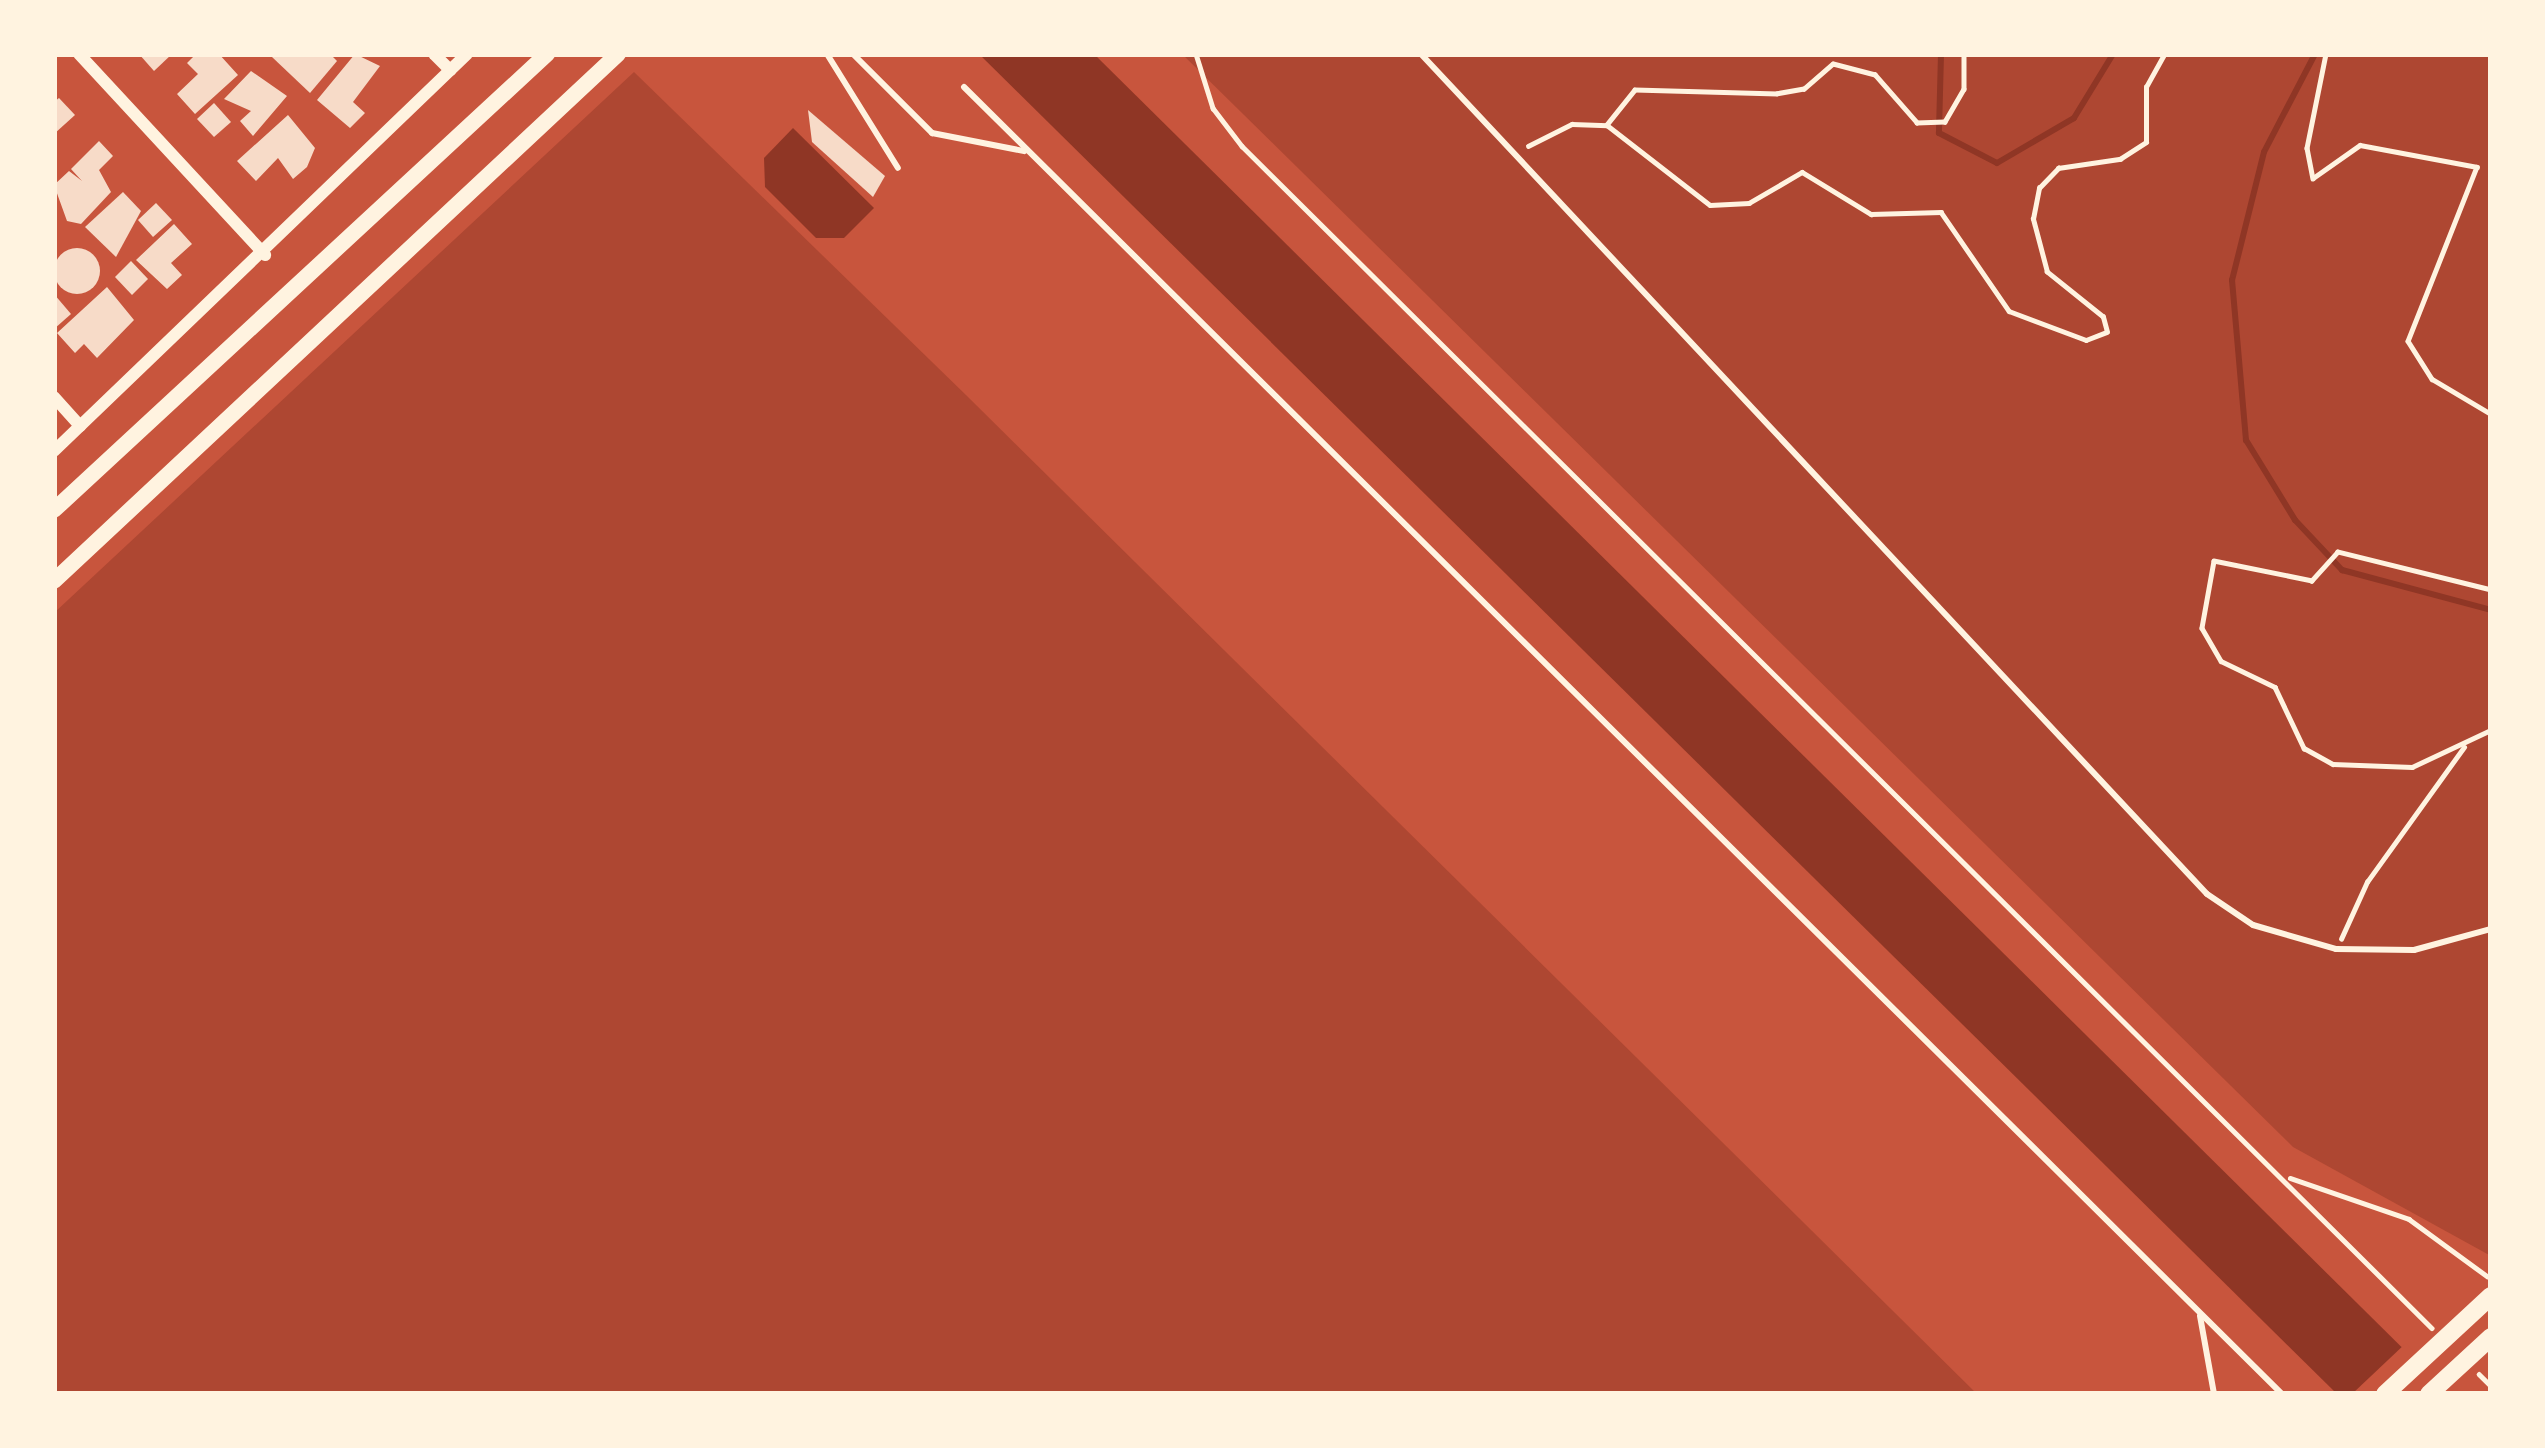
<!DOCTYPE html>
<style>
body{margin:0}
#map{position:relative;width:2545px;height:1448px;overflow:hidden;background:#c8553d;font-family:Bitter,serif}
div>[style]{position:absolute}
.green>*{inset:0;background:#ae4732}
.water>*{inset:0;background:#8f3625}
.pier>*{inset:0;background:#c8553d}
.stream>*{height:6px;margin:-3px;padding:0 3px;transform-origin:3px;border-radius:3px;background:#8f3625}
.building>*{inset:0;background:#f7dbc8}
.round{border-radius:50%}
.path>*{height:4.5px;margin:-2.25px;padding:0 2.25px;transform-origin:2.25px;border-radius:2.25px;background:#fff3e0}
.service>*{height:6px;margin:-3px;padding:0 3px;transform-origin:3px;border-radius:3px;background:#fff3e0}
.minor>*{height:12px;margin:-6px;padding:0 6px;transform-origin:6px;border-radius:6px;background:#fff3e0}
.secondary>*{height:16px;margin:-8px;padding:0 8px;transform-origin:8px;border-radius:8px;background:#fff3e0}
.primary>*{height:18px;margin:-9px;padding:0 9px;transform-origin:9px;border-radius:9px;background:#fff3e0}
span{translate:-50% -50%;white-space:nowrap;text-align:center;line-height:1.15;-webkit-text-stroke:12px #fff3e0;paint-order:stroke}
.frame{position:absolute;inset:0;border:57px solid #fff3e0;pointer-events:none}
</style>
<div id="map">
<div class="green">
<div style="clip-path:polygon(1182px 54px,2491px 54px,2491px 1256px,2293px 1147px)"></div>
<div style="clip-path:polygon(634px 72px,967px 396px,1977px 1394px,54px 1394px,54px 613px)"></div>
</div>
<div class="water">
<div style="clip-path:polygon(979px 54px,1094px 54px,2449px 1394px,2337px 1394px)"></div>
<div style="clip-path:polygon(793px 128px,874px 208px,844px 238px,816px 238px,765px 187px,764px 158px)"></div>
</div>
<div class="pier">
<div style="clip-path:polygon(2406px 1343px,2455px 1394px,2352px 1394px)"></div>
</div>
<div class="stream">
<div style="left:1941px;top:54px;width:79px;rotate:91.5deg"></div>
<div style="left:1939px;top:133px;width:65px;rotate:27.3deg"></div>
<div style="left:1997px;top:163px;width:89px;rotate:-30.3deg"></div>
<div style="left:2074px;top:118px;width:75px;rotate:-58.6deg"></div>
<div style="left:2315px;top:54px;width:110px;rotate:117.5deg"></div>
<div style="left:2264px;top:152px;width:132px;rotate:104deg"></div>
<div style="left:2232px;top:280px;width:161px;rotate:85deg"></div>
<div style="left:2246px;top:440px;width:94px;rotate:58.5deg"></div>
<div style="left:2295px;top:520px;width:69px;rotate:46.8deg"></div>
<div style="left:2342px;top:570px;width:154px;rotate:15deg"></div>
</div>
<div class="building">
<div style="clip-path:polygon(139px 54px,172px 54px,154px 71px)"></div>
<div style="clip-path:polygon(196px 54px,219px 54px,238px 75px,195px 114px,177px 94px,198px 74px,187px 63px)"></div>
<div style="clip-path:polygon(330px 54px,337px 61px,310px 93px,272px 57px)"></div>
<div style="clip-path:polygon(355px 54px,380px 66px,353px 102px,365px 113px,350px 128px,317px 100px)"></div>
<div style="clip-path:polygon(251px 71px,287px 96px,253px 136px,240px 121px,251px 111px,224px 99px)"></div>
<div style="clip-path:polygon(59px 98px,75px 115px,54px 134px,54px 102px)"></div>
<div style="clip-path:polygon(214px 103px,231px 122px,214px 137px,197px 119px)"></div>
<div style="clip-path:polygon(808px 110px,885px 176px,873px 197px,812px 142px)"></div>
<div style="clip-path:polygon(288px 115px,315px 148px,307px 167px,293px 179px,278px 158px,256px 181px,237px 161px)"></div>
<div style="clip-path:polygon(99px 141px,113px 156px,99px 170px,111px 192px,81px 224px,67px 221px,54px 185px,69px 171px,82px 181px,71px 169px)"></div>
<div style="clip-path:polygon(123px 192px,141px 211px,116px 257px,85px 227px)"></div>
<div style="clip-path:polygon(156px 203px,172px 220px,153px 237px,138px 220px)"></div>
<div style="clip-path:polygon(174px 224px,192px 244px,171px 263px,182px 275px,167px 289px,136px 260px)"></div>
<div class="round" style="left:54px;top:248px;width:46px;height:46px"></div>
<div style="clip-path:polygon(131px 261px,148px 279px,132px 295px,115px 277px)"></div>
<div style="clip-path:polygon(107px 287px,134px 320px,97px 358px,84px 344px,75px 353px,57px 333px)"></div>
<div style="clip-path:polygon(54px 294px,71px 314px,54px 329px)"></div>
</div>
<div class="path">
<div style="left:1196px;top:54px;width:57px;rotate:72.5deg"></div>
<div style="left:1213px;top:108px;width:48px;rotate:52.7deg"></div>
<div style="left:1242px;top:146px;width:1677px;rotate:44.81deg"></div>
<div style="left:1964px;top:54px;width:35px;rotate:90deg"></div>
<div style="left:1964px;top:89px;width:38px;rotate:120deg"></div>
<div style="left:1945px;top:122px;width:28px;rotate:178deg"></div>
<div style="left:1917px;top:123px;width:64px;rotate:-131.2deg"></div>
<div style="left:1875px;top:75px;width:43px;rotate:-165.3deg"></div>
<div style="left:1833px;top:64px;width:38px;rotate:139deg"></div>
<div style="left:1804px;top:89px;width:27px;rotate:170deg"></div>
<div style="left:1777px;top:94px;width:142px;rotate:-178.4deg"></div>
<div style="left:1635px;top:90px;width:45px;rotate:128.7deg"></div>
<div style="left:1607px;top:125px;width:130px;rotate:37.8deg"></div>
<div style="left:1710px;top:205px;width:39px;rotate:-3deg"></div>
<div style="left:1749px;top:203px;width:61px;rotate:-30.3deg"></div>
<div style="left:1802px;top:172px;width:81px;rotate:31.3deg"></div>
<div style="left:1871px;top:214px;width:70px;rotate:-1.6deg"></div>
<div style="left:1941px;top:212px;width:120px;rotate:55.5deg"></div>
<div style="left:2009px;top:311px;width:82px;rotate:20.6deg"></div>
<div style="left:2086px;top:340px;width:22px;rotate:-21deg"></div>
<div style="left:2107px;top:332px;width:16px;rotate:-105deg"></div>
<div style="left:2103px;top:317px;width:72px;rotate:-141.2deg"></div>
<div style="left:2047px;top:272px;width:55px;rotate:-104.8deg"></div>
<div style="left:2033px;top:219px;width:32px;rotate:-79deg"></div>
<div style="left:2039px;top:188px;width:28px;rotate:-46deg"></div>
<div style="left:2058px;top:168px;width:63px;rotate:-8.3deg"></div>
<div style="left:2120px;top:159px;width:31px;rotate:-33deg"></div>
<div style="left:2146px;top:142px;width:55px;rotate:-90deg"></div>
<div style="left:2146px;top:87px;width:38px;rotate:-61deg"></div>
<div style="left:2326px;top:54px;width:96px;rotate:101.4deg"></div>
<div style="left:2307px;top:148px;width:31px;rotate:79deg"></div>
<div style="left:2313px;top:178px;width:57px;rotate:-35.1deg"></div>
<div style="left:2360px;top:145px;width:119px;rotate:10.6deg"></div>
<div style="left:2477px;top:167px;width:187px;rotate:111.6deg"></div>
<div style="left:2408px;top:341px;width:45px;rotate:57.7deg"></div>
<div style="left:2432px;top:379px;width:69px;rotate:30.7deg"></div>
<div style="left:1528px;top:146px;width:49px;rotate:-26.6deg"></div>
<div style="left:1572px;top:124px;width:35px;rotate:2deg"></div>
<div style="left:2491px;top:590px;width:158px;rotate:-166.1deg"></div>
<div style="left:2338px;top:552px;width:39px;rotate:132deg"></div>
<div style="left:2312px;top:581px;width:100px;rotate:-168.5deg"></div>
<div style="left:2214px;top:561px;width:68px;rotate:100.2deg"></div>
<div style="left:2202px;top:628px;width:38px;rotate:60deg"></div>
<div style="left:2221px;top:661px;width:60px;rotate:25.7deg"></div>
<div style="left:2275px;top:687px;width:68px;rotate:64.6deg"></div>
<div style="left:2304px;top:748px;width:33px;rotate:29deg"></div>
<div style="left:2333px;top:764px;width:79px;rotate:2.2deg"></div>
<div style="left:2412px;top:767px;width:87px;rotate:-25.1deg"></div>
<div style="left:2341px;top:939px;width:63px;rotate:-65.5deg"></div>
<div style="left:2367px;top:882px;width:166px;rotate:-54.3deg"></div>
<div style="left:2290px;top:1178px;width:126px;rotate:19deg"></div>
<div style="left:2409px;top:1219px;width:97px;rotate:36.2deg"></div>
<div style="left:2479px;top:1374px;width:17px;rotate:45deg"></div>
</div>
<div class="service">
<div style="left:827px;top:54px;width:134px;rotate:58.1deg"></div>
<div style="left:853px;top:54px;width:112px;rotate:45deg"></div>
<div style="left:932px;top:133px;width:94px;rotate:11.1deg"></div>
<div style="left:1421px;top:54px;width:1150px;rotate:46.9deg"></div>
<div style="left:2207px;top:894px;width:55px;rotate:34deg"></div>
<div style="left:2253px;top:925px;width:86px;rotate:16.1deg"></div>
<div style="left:2336px;top:949px;width:78px;rotate:0.7deg"></div>
<div style="left:2414px;top:950px;width:80px;rotate:-15.3deg"></div>
<div style="left:964px;top:87px;width:1856px;rotate:44.76deg"></div>
<div style="left:2200px;top:1316px;width:79px;rotate:79.8deg"></div>
</div>
<div class="minor">
<div style="left:79px;top:54px;width:274px;rotate:47.2deg"></div>
<div style="left:434px;top:54px;width:23px;rotate:45deg"></div>
<div style="left:54px;top:397px;width:39px;rotate:48deg"></div>
<div style="left:54px;top:451px;width:573px;rotate:-43.87deg"></div>
</div>
<div class="secondary">
<div style="left:54px;top:510px;width:672px;rotate:-42.77deg"></div>
<div style="left:54px;top:581px;width:772px;rotate:-43.06deg"></div>
</div>
<div class="primary">
<div style="left:2385px;top:1394px;width:144px;rotate:-42.8deg"></div>
<div style="left:2429px;top:1394px;width:84px;rotate:-42.6deg"></div>
</div>
<div class="frame"></div>
</div>
